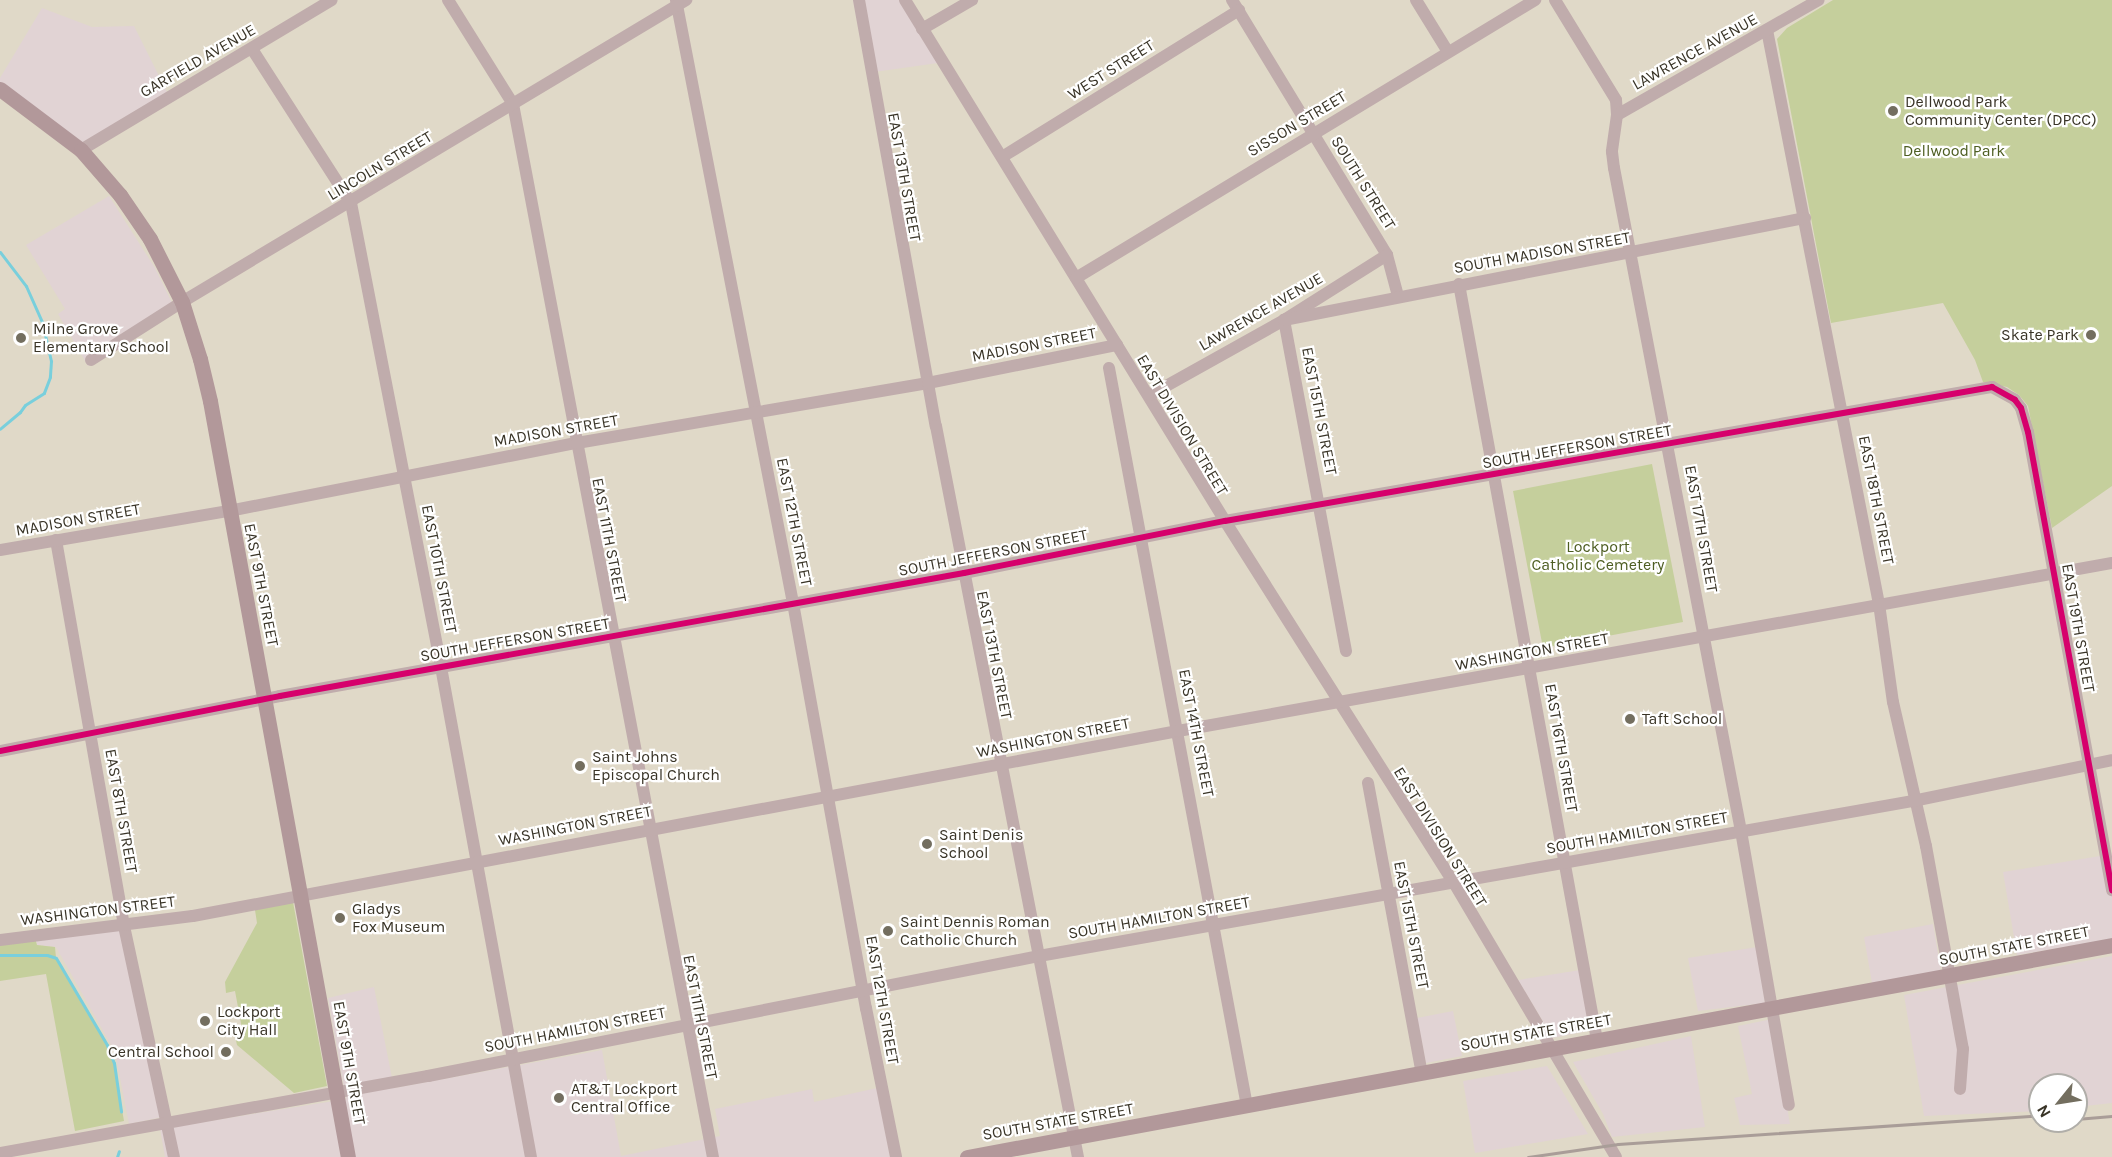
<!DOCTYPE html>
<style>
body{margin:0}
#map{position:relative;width:2112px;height:1157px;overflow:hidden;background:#e0d9c8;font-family:Karla,sans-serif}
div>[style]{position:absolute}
.commercial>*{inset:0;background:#e1d3d4}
.green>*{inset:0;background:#c5cf9c}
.stream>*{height:3px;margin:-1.5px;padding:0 1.5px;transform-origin:1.5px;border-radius:1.5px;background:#79cfdc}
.minor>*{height:12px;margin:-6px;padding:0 6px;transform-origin:6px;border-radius:6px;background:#c0acac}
.major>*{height:15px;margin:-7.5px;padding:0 7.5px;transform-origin:7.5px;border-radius:7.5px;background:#b2989a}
.rail>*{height:3px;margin:-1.5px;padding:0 1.5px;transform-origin:1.5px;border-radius:1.5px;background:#a99d98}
.cycleway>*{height:6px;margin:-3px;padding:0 3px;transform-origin:3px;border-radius:3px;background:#d6006c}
.dots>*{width:16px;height:16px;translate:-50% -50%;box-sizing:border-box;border:3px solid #fff;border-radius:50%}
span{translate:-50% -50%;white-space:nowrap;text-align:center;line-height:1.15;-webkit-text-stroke:4.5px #fff;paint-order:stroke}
.street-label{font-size:16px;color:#393427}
.poi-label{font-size:16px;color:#393427}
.left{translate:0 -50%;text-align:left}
.right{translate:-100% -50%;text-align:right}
.park-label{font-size:16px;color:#4e5e22}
.north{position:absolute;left:2028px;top:1073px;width:60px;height:60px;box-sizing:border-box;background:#fff;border:2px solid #b0aea9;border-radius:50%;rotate:240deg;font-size:16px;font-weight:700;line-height:24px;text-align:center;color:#393427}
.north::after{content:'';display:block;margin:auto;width:21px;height:27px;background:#736e5f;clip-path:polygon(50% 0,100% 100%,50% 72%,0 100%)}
</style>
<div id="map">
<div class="commercial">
<div style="clip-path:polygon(853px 0,899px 0,938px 63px,867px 73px)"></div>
<div style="clip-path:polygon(42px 8px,92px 27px,134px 26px,168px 94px,80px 145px,0 86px,0 78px)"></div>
<div style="clip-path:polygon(109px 196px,155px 268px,176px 311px,88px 366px,58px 314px,65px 309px,26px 245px)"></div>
<div style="clip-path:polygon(2112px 854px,2112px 939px,2017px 955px,2003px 872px)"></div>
<div style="clip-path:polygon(1933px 924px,1941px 971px,1872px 983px,1864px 937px)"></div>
<div style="clip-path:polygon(122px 930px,162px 1117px,129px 1124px,115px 1052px,56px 947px,37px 945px,35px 938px)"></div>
<div style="clip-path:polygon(1757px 947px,1765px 1003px,1698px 1011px,1688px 958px)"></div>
<div style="clip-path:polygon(2112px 956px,2112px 1103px,2076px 1107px,2076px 1085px,2040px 1085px,2040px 1111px,1924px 1116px,1904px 995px)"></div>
<div style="clip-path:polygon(1580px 970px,1592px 1030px,1553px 1038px,1518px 980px)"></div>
<div style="clip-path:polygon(374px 987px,394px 1088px,602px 1050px,621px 1156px,720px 1136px,715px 1109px,812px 1089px,814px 1102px,877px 1088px,890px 1157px,165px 1157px,160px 1129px,346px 1099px,328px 998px)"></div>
<div style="clip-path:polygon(1453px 1011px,1462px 1056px,1426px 1063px,1417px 1018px)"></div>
<div style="clip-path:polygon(1772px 1019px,1790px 1124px,1740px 1125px,1734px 1098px,1752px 1094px,1738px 1026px)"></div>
<div style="clip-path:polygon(1691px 1036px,1705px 1127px,1612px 1137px,1603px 1114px,1573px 1062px)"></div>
<div style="clip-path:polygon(1547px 1066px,1588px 1134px,1475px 1153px,1463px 1081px)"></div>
</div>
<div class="green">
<div style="clip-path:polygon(1833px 0,2112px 0,2112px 486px,2052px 528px,2028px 406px,2019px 395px,2007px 387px,1983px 382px,1975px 360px,1943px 303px,1831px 323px,1777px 39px,1787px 28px)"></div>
<div style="clip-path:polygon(1652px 464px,1683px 622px,1543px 648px,1513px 491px)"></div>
<div style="clip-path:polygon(293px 902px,327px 1086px,294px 1093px,237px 1045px,235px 1036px,243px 1034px,235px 991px,226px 993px,225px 982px,257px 923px,255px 910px)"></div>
<div style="clip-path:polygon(35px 938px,37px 945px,55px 947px,56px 958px,107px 1045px,114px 1063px,124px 1121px,75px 1131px,46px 974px,0 981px,0 943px)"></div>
</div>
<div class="stream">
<div style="left:0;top:252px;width:43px;rotate:52.6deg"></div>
<div style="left:26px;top:286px;width:39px;rotate:66deg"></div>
<div style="left:42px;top:322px;width:40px;rotate:77deg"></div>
<div style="left:51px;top:361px;width:16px;rotate:94deg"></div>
<div style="left:50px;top:377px;width:17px;rotate:111deg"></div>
<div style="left:44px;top:393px;width:22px;rotate:148deg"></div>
<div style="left:25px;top:405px;width:9px;rotate:126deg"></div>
<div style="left:20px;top:412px;width:26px;rotate:140deg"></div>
<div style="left:0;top:955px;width:47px"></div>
<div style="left:47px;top:955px;width:9px;rotate:18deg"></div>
<div style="left:56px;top:958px;width:101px;rotate:59.6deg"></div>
<div style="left:107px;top:1045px;width:19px;rotate:69deg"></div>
<div style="left:114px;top:1063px;width:49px;rotate:81.7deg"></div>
<div style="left:117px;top:1157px;width:6px;rotate:-72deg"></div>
</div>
<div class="minor">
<div style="left:448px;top:0;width:123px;rotate:58deg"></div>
<div style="left:513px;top:104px;width:1072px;rotate:79.25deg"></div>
<div style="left:676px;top:0;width:614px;rotate:79.02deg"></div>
<div style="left:793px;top:603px;width:412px;rotate:79.8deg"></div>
<div style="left:866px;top:1008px;width:152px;rotate:78.6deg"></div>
<div style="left:859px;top:0;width:433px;rotate:79.8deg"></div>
<div style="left:936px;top:426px;width:745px;rotate:79.01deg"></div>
<div style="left:905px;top:0;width:611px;rotate:58.44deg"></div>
<div style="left:1225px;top:521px;width:428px;rotate:57.7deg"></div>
<div style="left:1454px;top:883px;width:318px;rotate:59.4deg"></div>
<div style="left:1232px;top:0;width:298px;rotate:58.7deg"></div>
<div style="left:1387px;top:255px;width:42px;rotate:75deg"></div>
<div style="left:1416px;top:0;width:61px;rotate:58.4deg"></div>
<div style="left:1555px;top:0;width:117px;rotate:58.6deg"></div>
<div style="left:1616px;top:100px;width:15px;rotate:86deg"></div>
<div style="left:1617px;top:115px;width:37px;rotate:98deg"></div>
<div style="left:1612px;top:152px;width:16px;rotate:83deg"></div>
<div style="left:1614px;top:168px;width:675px;rotate:79.16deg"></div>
<div style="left:1741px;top:831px;width:278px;rotate:80.1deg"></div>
<div style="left:922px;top:29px;width:58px;rotate:-30.1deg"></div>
<div style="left:1767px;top:30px;width:585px;rotate:78.96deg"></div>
<div style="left:1879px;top:604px;width:99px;rotate:81.9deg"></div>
<div style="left:1893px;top:702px;width:148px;rotate:77.1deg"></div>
<div style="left:1926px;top:846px;width:206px;rotate:79.7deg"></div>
<div style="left:1963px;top:1049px;width:40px;rotate:94.3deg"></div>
<div style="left:252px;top:49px;width:183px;rotate:57.3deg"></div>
<div style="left:351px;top:203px;width:473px;rotate:79deg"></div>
<div style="left:441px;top:667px;width:498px;rotate:79.6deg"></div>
<div style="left:1617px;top:115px;width:232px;rotate:-29.7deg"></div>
<div style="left:81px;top:150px;width:292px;rotate:-30.9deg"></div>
<div style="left:1002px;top:157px;width:279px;rotate:-31.8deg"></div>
<div style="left:1076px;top:278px;width:537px;rotate:-31.2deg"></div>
<div style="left:1459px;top:284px;width:768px;rotate:79.66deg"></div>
<div style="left:91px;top:360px;width:108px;rotate:-32.5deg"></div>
<div style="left:182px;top:302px;width:588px;rotate:-30.93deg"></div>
<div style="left:1109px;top:368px;width:751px;rotate:79.41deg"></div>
<div style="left:1150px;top:395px;width:154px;rotate:-29.2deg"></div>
<div style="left:1284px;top:320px;width:122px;rotate:-32.3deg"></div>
<div style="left:56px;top:540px;width:392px;rotate:80deg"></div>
<div style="left:124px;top:926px;width:236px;rotate:77.8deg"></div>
<div style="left:0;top:550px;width:232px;rotate:-9.7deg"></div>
<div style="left:229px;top:511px;width:355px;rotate:-11.1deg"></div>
<div style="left:577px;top:443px;width:356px;rotate:-9.7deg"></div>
<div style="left:928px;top:383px;width:193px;rotate:-11.4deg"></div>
<div style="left:1346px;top:651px;width:337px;rotate:-100.6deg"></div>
<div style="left:1284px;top:320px;width:531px;rotate:-11.08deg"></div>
<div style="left:0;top:751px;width:285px;rotate:-11.1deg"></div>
<div style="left:280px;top:696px;width:695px;rotate:-10.19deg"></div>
<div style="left:964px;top:573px;width:266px;rotate:-11.3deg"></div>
<div style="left:1225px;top:521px;width:779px;rotate:-9.91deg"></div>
<div style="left:1992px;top:387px;width:26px;rotate:29deg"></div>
<div style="left:2015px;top:400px;width:10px;rotate:53deg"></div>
<div style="left:2021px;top:408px;width:25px;rotate:74deg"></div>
<div style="left:2028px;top:432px;width:466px;rotate:79.6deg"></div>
<div style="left:1368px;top:783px;width:295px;rotate:79.5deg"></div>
<div style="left:0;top:940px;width:194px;rotate:-7.1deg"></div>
<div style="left:193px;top:916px;width:1002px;rotate:-10.64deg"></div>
<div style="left:1178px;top:731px;width:949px;rotate:-10.2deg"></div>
<div style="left:0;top:1153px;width:435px;rotate:-10.2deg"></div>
<div style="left:428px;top:1076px;width:623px;rotate:-11.11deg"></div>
<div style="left:1039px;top:956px;width:888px;rotate:-10.06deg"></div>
<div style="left:1913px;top:801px;width:203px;rotate:-11.6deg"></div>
</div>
<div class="major">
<div style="left:0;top:89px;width:101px;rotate:37deg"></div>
<div style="left:81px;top:150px;width:60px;rotate:49.1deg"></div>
<div style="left:120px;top:195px;width:53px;rotate:55.7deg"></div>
<div style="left:150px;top:239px;width:71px;rotate:63.1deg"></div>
<div style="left:182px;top:302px;width:60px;rotate:72.5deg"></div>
<div style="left:200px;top:359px;width:43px;rotate:76.6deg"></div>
<div style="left:210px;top:401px;width:768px;rotate:79.66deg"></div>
<div style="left:967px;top:1157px;width:1164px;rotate:-10.49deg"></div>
</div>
<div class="rail">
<div style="left:2076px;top:1119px;width:36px;rotate:-5deg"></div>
<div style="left:1528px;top:1157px;width:91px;rotate:-8.2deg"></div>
<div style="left:1618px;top:1144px;width:423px;rotate:-3.9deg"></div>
</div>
<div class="cycleway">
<div style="left:0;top:751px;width:285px;rotate:-11.1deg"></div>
<div style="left:280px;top:696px;width:695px;rotate:-10.19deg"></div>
<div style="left:964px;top:573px;width:266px;rotate:-11.3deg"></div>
<div style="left:1225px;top:521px;width:779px;rotate:-9.91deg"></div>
<div style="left:1992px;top:387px;width:26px;rotate:29deg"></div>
<div style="left:2015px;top:400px;width:10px;rotate:53deg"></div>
<div style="left:2021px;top:408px;width:25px;rotate:74deg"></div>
<div style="left:2028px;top:432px;width:466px;rotate:79.6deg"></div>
</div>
<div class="dots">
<div style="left:1893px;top:111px;background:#736e5f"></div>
<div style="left:2091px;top:335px;background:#736e5f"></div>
<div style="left:21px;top:338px;background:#736e5f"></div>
<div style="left:1630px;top:719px;background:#736e5f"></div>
<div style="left:580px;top:766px;background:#736e5f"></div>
<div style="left:927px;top:844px;background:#736e5f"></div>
<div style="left:340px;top:918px;background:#736e5f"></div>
<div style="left:888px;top:931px;background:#736e5f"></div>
<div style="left:205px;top:1021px;background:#736e5f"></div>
<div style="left:226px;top:1052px;background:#736e5f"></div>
<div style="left:559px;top:1098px;background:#736e5f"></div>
</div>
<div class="street-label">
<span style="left:1695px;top:52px;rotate:-29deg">LAWRENCE AVENUE</span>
<span style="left:198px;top:61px;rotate:-30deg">GARFIELD AVENUE</span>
<span style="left:1111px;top:70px;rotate:-32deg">WEST STREET</span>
<span style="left:1297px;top:124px;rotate:-31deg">SISSON STREET</span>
<span style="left:380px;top:166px;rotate:-31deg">LINCOLN STREET</span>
<span style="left:904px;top:177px;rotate:80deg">EAST 13TH STREET</span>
<span style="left:1363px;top:183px;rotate:58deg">SOUTH STREET</span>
<span style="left:1542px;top:253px;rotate:-10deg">SOUTH MADISON STREET</span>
<span style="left:1261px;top:312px;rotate:-30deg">LAWRENCE AVENUE</span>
<span style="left:1034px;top:345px;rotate:-11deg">MADISON STREET</span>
<span style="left:1319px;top:411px;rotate:79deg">EAST 15TH STREET</span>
<span style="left:1182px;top:425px;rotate:59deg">EAST DIVISION STREET</span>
<span style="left:556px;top:431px;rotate:-10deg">MADISON STREET</span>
<span style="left:1577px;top:447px;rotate:-10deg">SOUTH JEFFERSON STREET</span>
<span style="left:1876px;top:500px;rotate:79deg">EAST 18TH STREET</span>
<span style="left:78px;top:520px;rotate:-10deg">MADISON STREET</span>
<span style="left:794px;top:522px;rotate:79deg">EAST 12TH STREET</span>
<span style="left:1701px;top:529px;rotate:80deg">EAST 17TH STREET</span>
<span style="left:609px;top:540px;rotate:79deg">EAST 11TH STREET</span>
<span style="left:993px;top:553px;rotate:-11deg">SOUTH JEFFERSON STREET</span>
<span style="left:439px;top:569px;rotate:79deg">EAST 10TH STREET</span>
<span style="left:261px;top:585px;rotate:79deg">EAST 9TH STREET</span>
<span style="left:2078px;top:628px;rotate:80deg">EAST 19TH STREET</span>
<span style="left:515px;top:640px;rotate:-10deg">SOUTH JEFFERSON STREET</span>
<span style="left:1532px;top:652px;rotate:-10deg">WASHINGTON STREET</span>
<span style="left:994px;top:655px;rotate:79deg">EAST 13TH STREET</span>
<span style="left:1196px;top:733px;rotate:79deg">EAST 14TH STREET</span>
<span style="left:1053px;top:738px;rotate:-11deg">WASHINGTON STREET</span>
<span style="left:1561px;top:748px;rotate:80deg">EAST 16TH STREET</span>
<span style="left:121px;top:811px;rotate:80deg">EAST 8TH STREET</span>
<span style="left:575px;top:826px;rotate:-11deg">WASHINGTON STREET</span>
<span style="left:1637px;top:833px;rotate:-10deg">SOUTH HAMILTON STREET</span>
<span style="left:1440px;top:837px;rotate:58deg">EAST DIVISION STREET</span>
<span style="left:98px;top:911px;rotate:-7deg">WASHINGTON STREET</span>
<span style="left:1159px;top:918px;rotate:-10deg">SOUTH HAMILTON STREET</span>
<span style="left:1411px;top:925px;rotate:79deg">EAST 15TH STREET</span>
<span style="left:2014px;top:946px;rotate:-11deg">SOUTH STATE STREET</span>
<span style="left:882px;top:1000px;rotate:80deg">EAST 12TH STREET</span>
<span style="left:700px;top:1017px;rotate:79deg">EAST 11TH STREET</span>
<span style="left:575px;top:1030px;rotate:-11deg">SOUTH HAMILTON STREET</span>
<span style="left:1536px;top:1033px;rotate:-10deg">SOUTH STATE STREET</span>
<span style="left:349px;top:1063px;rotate:80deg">EAST 9TH STREET</span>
<span style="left:1058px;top:1122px;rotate:-10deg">SOUTH STATE STREET</span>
</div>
<div class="poi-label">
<span class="left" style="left:1905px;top:111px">Dellwood Park<br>Community Center (DPCC)</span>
<span class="left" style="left:33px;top:338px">Milne Grove<br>Elementary School</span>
<span class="right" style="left:2079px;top:335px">Skate Park</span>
<span class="left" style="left:1642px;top:719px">Taft School</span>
<span class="left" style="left:592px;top:766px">Saint Johns<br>Episcopal Church</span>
<span class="left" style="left:939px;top:844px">Saint Denis<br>School</span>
<span class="left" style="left:352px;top:918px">Gladys<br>Fox Museum</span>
<span class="left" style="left:900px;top:931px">Saint Dennis Roman<br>Catholic Church</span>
<span class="left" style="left:217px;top:1021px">Lockport<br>City Hall</span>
<span class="right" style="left:214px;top:1052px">Central School</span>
<span class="left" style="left:571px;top:1098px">AT&amp;T Lockport<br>Central Office</span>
</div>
<div class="park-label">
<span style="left:1954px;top:151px">Dellwood Park</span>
<span style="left:1598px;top:556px">Lockport<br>Catholic Cemetery</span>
</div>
<div class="north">N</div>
</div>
